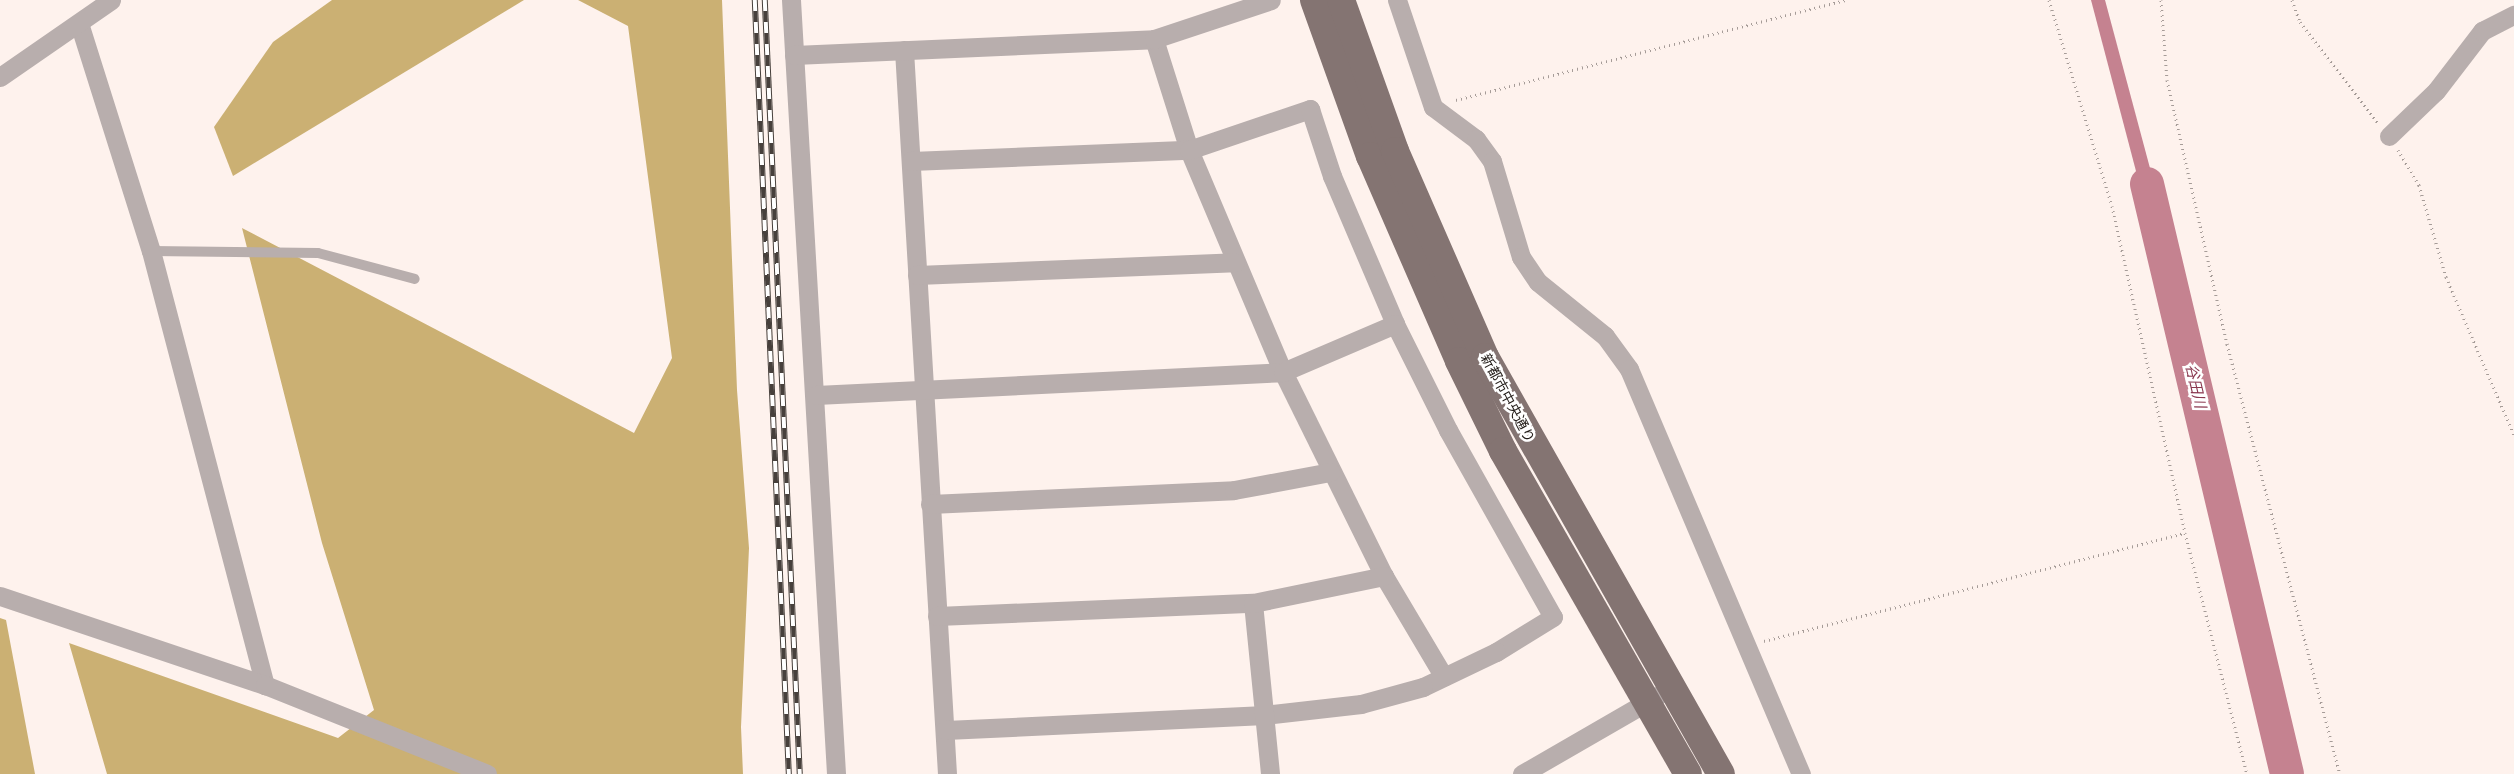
<!DOCTYPE html>
<meta charset="utf-8">
<style>
body{margin:0}
#map{position:relative;width:2514px;height:774px;overflow:hidden;background:#fef2ed;font-family:Commissioner,"Noto Sans JP",sans-serif}
div>[style]{position:absolute}
.forest>*{inset:0;background:#cbb073}
.water>*{inset:0;background:#c58290}
.river>*{height:34px;margin:-17px;padding:0 17px;transform-origin:17px;border-radius:17px;background:#c58290}
.path>*{height:3px;margin-top:-1.5px;transform-origin:0;background:repeating-linear-gradient(90deg,#a69c98 0 1px,transparent 0 5px)}
.lane>*{height:10px;margin:-5px;padding:0 5px;transform-origin:5px;border-radius:5px;background:#b8aead}
.street>*{height:19px;margin:-9.5px;padding:0 9.5px;transform-origin:9.5px;border-radius:9.5px;background:#b8aead}
.primary>*{height:28px;margin:-14px;padding:0 14px;transform-origin:14px;border-radius:14px;background:#847472}
.rail>*{height:5.5px;margin-top:-2.75px;transform-origin:0;background:repeating-linear-gradient(90deg,#fff 0 11px,#47403c 0 22px);box-sizing:border-box;border-block:1px solid #47403c}
span{translate:-50% -50%;white-space:nowrap;text-align:center;line-height:1.15;-webkit-text-stroke:5px #fff;paint-order:stroke}
.street-label{font-size:14px;color:#221c18}
.water-label{font-size:15px;color:#8a384f;font-style:italic}
</style>
<div id="map">
<div class="forest">
<div style="clip-path:polygon(332px 0,524px 0,233px 176px,214px 127px,273px 42px)"></div>
<div style="clip-path:polygon(578px 0,722px 0,737px 390px,749px 548px,741px 727px,743px 774px,107px 774px,69px 643px,338px 738px,374px 710px,322px 543px,242px 228px,634px 433px,672px 358px,628px 26px)"></div>
<div style="clip-path:polygon(0 618px,6px 620px,35px 774px,0 774px)"></div>
</div>
<div class="water">
<div style="clip-path:polygon(2091px 0,2105px 0,2166px 228px,2152px 232px)"></div>
</div>
<div class="river">
<div style="left:2147px;top:184px;width:606px;rotate:76.65deg"></div>
</div>
<div class="path">
<div style="left:2049px;top:0;width:215px;rotate:73deg"></div>
<div style="left:2112px;top:206px;width:335px;rotate:77.4deg"></div>
<div style="left:2185px;top:533px;width:249px;rotate:75.6deg"></div>
<div style="left:2161px;top:0;width:80px;rotate:85.7deg"></div>
<div style="left:2167px;top:80px;width:271px;rotate:77.2deg"></div>
<div style="left:2227px;top:344px;width:445px;rotate:75.3deg"></div>
<div style="left:2292px;top:0;width:23px;rotate:70deg"></div>
<div style="left:2300px;top:22px;width:128px;rotate:52.3deg"></div>
<div style="left:1456px;top:100px;width:403px;rotate:-14.4deg"></div>
<div style="left:2398px;top:150px;width:41px;rotate:59deg"></div>
<div style="left:2419px;top:185px;width:96px;rotate:73.6deg"></div>
<div style="left:2446px;top:277px;width:172px;rotate:66.7deg"></div>
<div style="left:1764px;top:641px;width:435px;rotate:-14.4deg"></div>
</div>
<div class="lane">
<div style="left:151px;top:251px;width:167px;rotate:0.7deg"></div>
<div style="left:318px;top:253px;width:100px;rotate:15deg"></div>
</div>
<div class="street">
<div style="left:791px;top:0;width:775px;rotate:86.67deg"></div>
<div style="left:1397px;top:0;width:113px;rotate:71.4deg"></div>
<div style="left:1433px;top:107px;width:54px;rotate:36.7deg"></div>
<div style="left:1476px;top:139px;width:27px;rotate:54deg"></div>
<div style="left:1492px;top:161px;width:100px;rotate:73.2deg"></div>
<div style="left:1521px;top:257px;width:30px;rotate:56deg"></div>
<div style="left:1538px;top:282px;width:86px;rotate:38.9deg"></div>
<div style="left:1605px;top:336px;width:41px;rotate:54deg"></div>
<div style="left:1629px;top:369px;width:440px;rotate:67deg"></div>
<div style="left:79px;top:23px;width:239px;rotate:72.5deg"></div>
<div style="left:151px;top:251px;width:449px;rotate:75.3deg"></div>
<div style="left:1154px;top:39px;width:116px;rotate:72.5deg"></div>
<div style="left:1189px;top:150px;width:241px;rotate:67.1deg"></div>
<div style="left:1283px;top:372px;width:228px;rotate:63.7deg"></div>
<div style="left:1384px;top:576px;width:117px;rotate:59.3deg"></div>
<div style="left:904px;top:50px;width:725px;rotate:86.6deg"></div>
<div style="left:794px;top:55px;width:360px;rotate:-2.5deg"></div>
<div style="left:1154px;top:39px;width:123px;rotate:-18.4deg"></div>
<div style="left:0;top:77px;width:135px;rotate:-34.7deg"></div>
<div style="left:2389px;top:136px;width:65px;rotate:-43.8deg"></div>
<div style="left:2436px;top:91px;width:76px;rotate:-52.5deg"></div>
<div style="left:2482px;top:31px;width:36px;rotate:-27deg"></div>
<div style="left:911px;top:161px;width:278px;rotate:-2.3deg"></div>
<div style="left:1189px;top:150px;width:128px;rotate:-18.7deg"></div>
<div style="left:1310px;top:109px;width:71px;rotate:71.8deg"></div>
<div style="left:1332px;top:176px;width:161px;rotate:66.9deg"></div>
<div style="left:1395px;top:324px;width:119px;rotate:63.4deg"></div>
<div style="left:1448px;top:430px;width:214px;rotate:60.7deg"></div>
<div style="left:1553px;top:617px;width:67px;rotate:148.4deg"></div>
<div style="left:1496px;top:652px;width:81px;rotate:154.4deg"></div>
<div style="left:1423px;top:687px;width:64px;rotate:164.7deg"></div>
<div style="left:1361px;top:704px;width:97px;rotate:173.5deg"></div>
<div style="left:1265px;top:715px;width:320px;rotate:177.3deg"></div>
<div style="left:917px;top:275px;width:318px;rotate:-2.3deg"></div>
<div style="left:816px;top:395px;width:468px;rotate:-2.8deg"></div>
<div style="left:1283px;top:372px;width:122px;rotate:-23.2deg"></div>
<div style="left:930px;top:504px;width:304px;rotate:-2.6deg"></div>
<div style="left:1234px;top:490px;width:98px;rotate:-10.6deg"></div>
<div style="left:0;top:596px;width:280px;rotate:18.6deg"></div>
<div style="left:265px;top:685px;width:239px;rotate:21.8deg"></div>
<div style="left:1253px;top:603px;width:172px;rotate:84.3deg"></div>
<div style="left:937px;top:616px;width:316px;rotate:-2.4deg"></div>
<div style="left:1253px;top:603px;width:134px;rotate:-11.6deg"></div>
<div style="left:1522px;top:774px;width:156px;rotate:-30deg"></div>
</div>
<div class="primary">
<div style="left:1314px;top:0;width:166px;rotate:70.3deg"></div>
<div style="left:1370px;top:156px;width:223px;rotate:66.5deg"></div>
<div style="left:1459px;top:361px;width:100px;rotate:63.9deg"></div>
<div style="left:1503px;top:451px;width:372px;rotate:60.2deg"></div>
<div style="left:1341px;top:0;width:160px;rotate:70.3deg"></div>
<div style="left:1395px;top:151px;width:225px;rotate:66.4deg"></div>
<div style="left:1485px;top:357px;width:479px;rotate:60.5deg"></div>
</div>
<div class="rail">
<div style="left:755px;top:0;width:775px;rotate:87.48deg"></div>
<div style="left:765px;top:0;width:775px;rotate:87.41deg"></div>
</div>
<div class="street-label">
<span style="left:1508px;top:398px;rotate:62deg">新都市中央通り</span>
</div>
<div class="water-label">
<span style="left:2196px;top:386px;rotate:77deg">谷田川</span>
</div>
</div>
